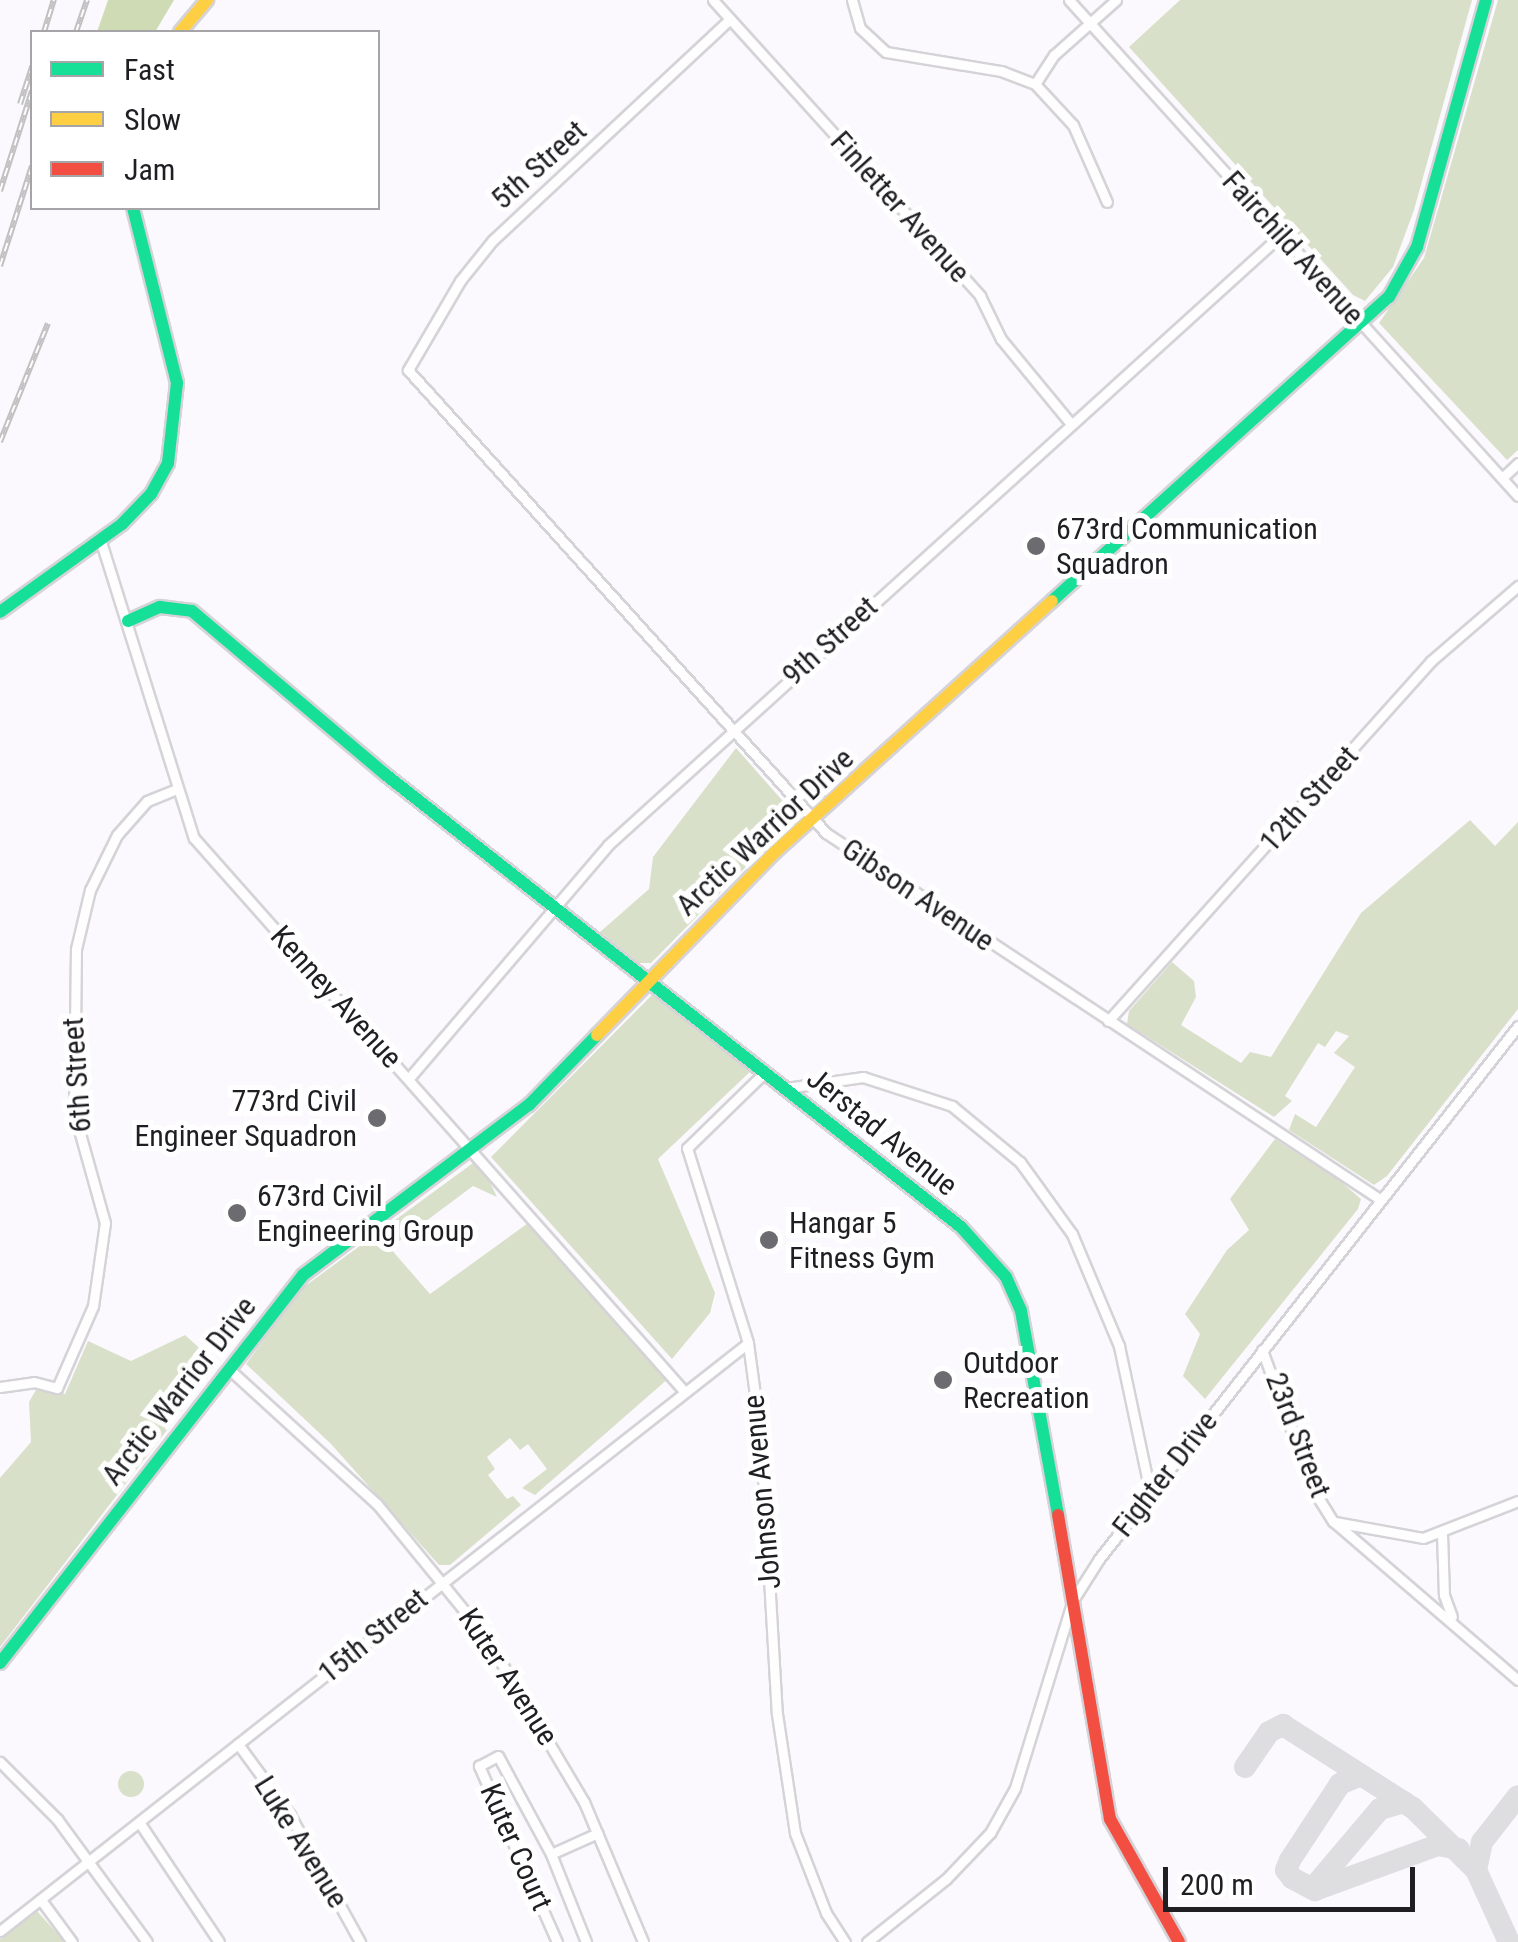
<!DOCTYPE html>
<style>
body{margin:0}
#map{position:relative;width:1518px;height:1942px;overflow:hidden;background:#fbf9fd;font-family:"Roboto Condensed",sans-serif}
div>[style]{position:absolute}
.green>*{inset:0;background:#d9e0ca}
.round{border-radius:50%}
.forest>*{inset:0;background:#cedbb5}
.taxiway>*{height:22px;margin:-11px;padding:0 11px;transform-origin:11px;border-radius:11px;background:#dedde0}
.roads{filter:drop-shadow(2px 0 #d5d3d7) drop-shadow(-2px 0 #d5d3d7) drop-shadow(0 2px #d5d3d7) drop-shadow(0 -2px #d5d3d7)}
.street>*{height:9px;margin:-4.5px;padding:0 4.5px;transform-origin:4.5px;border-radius:4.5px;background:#fefeff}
.fast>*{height:12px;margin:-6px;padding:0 6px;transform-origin:6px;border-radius:6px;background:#16e098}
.slow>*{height:12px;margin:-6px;padding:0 6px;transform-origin:6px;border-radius:6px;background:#ffcf43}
.jam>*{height:12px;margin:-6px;padding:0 6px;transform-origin:6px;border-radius:6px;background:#f24e42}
.rail>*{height:6px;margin-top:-3px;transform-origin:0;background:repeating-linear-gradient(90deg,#fff 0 8px,#c1c1c2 0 16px);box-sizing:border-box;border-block:2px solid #c1c1c2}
.dots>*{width:28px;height:28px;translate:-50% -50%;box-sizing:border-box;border:5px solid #fff;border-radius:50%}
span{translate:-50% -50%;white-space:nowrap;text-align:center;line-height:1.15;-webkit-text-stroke:10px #fff;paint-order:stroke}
.street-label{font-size:30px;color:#1f1e23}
.poi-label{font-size:30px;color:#1f1e23}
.left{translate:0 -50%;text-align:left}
.right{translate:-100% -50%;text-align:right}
.legend{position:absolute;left:30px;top:30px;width:350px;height:180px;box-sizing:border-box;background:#fff;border:2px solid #a5a5a7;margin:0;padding:12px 18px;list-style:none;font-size:30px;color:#1f1e23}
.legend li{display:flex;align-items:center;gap:20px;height:50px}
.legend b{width:50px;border:2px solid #a5a5a7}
.scale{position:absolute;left:1163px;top:1867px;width:252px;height:45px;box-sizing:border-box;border:5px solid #1f1e23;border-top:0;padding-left:12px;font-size:30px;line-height:35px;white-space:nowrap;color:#1f1e23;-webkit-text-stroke:8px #fff;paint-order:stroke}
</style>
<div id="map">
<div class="green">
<div style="clip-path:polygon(1180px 0,1472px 0,1414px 210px,1393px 267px,1365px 301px,1353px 295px,1129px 47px)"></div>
<div style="clip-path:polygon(1498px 0,1518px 0,1518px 450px,1507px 460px,1379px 323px,1424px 258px)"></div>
<div style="clip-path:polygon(736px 748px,796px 816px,651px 963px,639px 963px,600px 932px,649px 889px,653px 857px)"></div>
<div style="clip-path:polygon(1470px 820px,1495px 846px,1518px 822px,1518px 1009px,1387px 1176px,1374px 1185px,1289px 1130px,1295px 1114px,1316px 1127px,1355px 1067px,1334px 1053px,1349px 1036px,1336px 1031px,1325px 1047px,1318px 1043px,1285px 1096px,1292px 1101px,1274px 1117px,1127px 1024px,1129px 1011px,1172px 962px,1194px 981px,1196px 997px,1181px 1025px,1241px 1063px,1250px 1052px,1271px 1057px,1361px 913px)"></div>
<div style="clip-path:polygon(652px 995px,754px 1068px,658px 1159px,715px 1293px,710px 1313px,672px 1359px,491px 1157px)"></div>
<div style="clip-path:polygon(1275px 1139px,1339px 1180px,1361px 1199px,1358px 1209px,1205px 1399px,1183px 1376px,1200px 1334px,1185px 1314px,1227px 1250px,1249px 1230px,1230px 1199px)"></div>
<div style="clip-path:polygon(473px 1163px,481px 1163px,497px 1197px,473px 1186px,390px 1248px,430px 1294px,531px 1221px,669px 1378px,535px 1495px,522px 1488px,547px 1469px,528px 1444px,520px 1450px,510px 1438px,487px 1457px,495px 1469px,488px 1475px,507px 1499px,513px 1496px,521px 1505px,450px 1565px,439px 1565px,331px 1444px,246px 1364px,301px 1289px)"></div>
<div style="clip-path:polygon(185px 1335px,216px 1363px,214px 1369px,0 1647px,0 1478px,31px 1442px,29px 1402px,37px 1388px,65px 1394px,88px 1341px,131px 1361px)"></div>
<div class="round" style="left:118px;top:1771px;width:26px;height:26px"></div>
<div style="clip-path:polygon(37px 1911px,65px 1942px,0 1942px,0 1939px)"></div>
</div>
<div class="forest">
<div style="clip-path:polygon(108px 0,174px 0,155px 32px,97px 32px)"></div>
</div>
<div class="taxiway">
<div style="left:1245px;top:1767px;width:42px;rotate:-55.6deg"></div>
<div style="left:1269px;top:1732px;width:16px;rotate:-27deg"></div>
<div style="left:1283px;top:1725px;width:154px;rotate:32.6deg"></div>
<div style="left:1413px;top:1808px;width:88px;rotate:44.5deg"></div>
<div style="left:1476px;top:1870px;width:79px;rotate:65.4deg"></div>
<div style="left:1361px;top:1775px;width:23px;rotate:157deg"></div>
<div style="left:1340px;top:1784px;width:91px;rotate:123.3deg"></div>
<div style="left:1290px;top:1860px;width:11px;rotate:112deg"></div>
<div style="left:1286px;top:1870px;width:10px;rotate:53deg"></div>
<div style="left:1292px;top:1878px;width:26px;rotate:28deg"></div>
<div style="left:1315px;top:1890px;width:131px;rotate:-20.1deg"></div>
<div style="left:1438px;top:1845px;width:21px;rotate:11deg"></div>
<div style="left:1476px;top:1870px;width:29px;rotate:-78deg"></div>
<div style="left:1482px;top:1842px;width:58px;rotate:-52deg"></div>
<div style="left:1313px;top:1888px;width:104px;rotate:-49.7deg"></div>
<div style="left:1380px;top:1809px;width:25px;rotate:-16deg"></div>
</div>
<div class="roads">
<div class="street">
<div style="left:713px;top:0;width:399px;rotate:47.9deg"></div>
<div style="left:980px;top:296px;width:48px;rotate:64deg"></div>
<div style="left:1001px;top:339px;width:110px;rotate:50.5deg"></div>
<div style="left:852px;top:0;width:29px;rotate:74deg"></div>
<div style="left:860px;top:28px;width:35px;rotate:43deg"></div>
<div style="left:886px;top:52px;width:117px;rotate:9.4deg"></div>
<div style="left:1001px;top:71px;width:36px;rotate:21deg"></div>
<div style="left:1035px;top:84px;width:56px;rotate:47.2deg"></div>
<div style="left:1073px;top:125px;width:84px;rotate:66.2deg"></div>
<div style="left:1069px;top:0;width:669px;rotate:47.85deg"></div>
<div style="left:730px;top:19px;width:325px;rotate:137deg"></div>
<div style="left:492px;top:241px;width:51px;rotate:128.7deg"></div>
<div style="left:460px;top:281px;width:103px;rotate:120.3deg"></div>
<div style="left:408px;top:370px;width:624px;rotate:47.92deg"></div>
<div style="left:826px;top:833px;width:665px;rotate:33.48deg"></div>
<div style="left:1035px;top:84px;width:35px;rotate:-57deg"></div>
<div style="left:1054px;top:55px;width:83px;rotate:-41.6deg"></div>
<div style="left:1502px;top:478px;width:22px;rotate:-43deg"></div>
<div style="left:101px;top:542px;width:310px;rotate:72.6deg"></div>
<div style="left:194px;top:838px;width:737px;rotate:48.46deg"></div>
<div style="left:1108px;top:1021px;width:484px;rotate:-48.1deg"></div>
<div style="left:1431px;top:661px;width:115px;rotate:-40.8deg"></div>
<div style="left:765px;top:1072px;width:109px;rotate:135.7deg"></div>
<div style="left:687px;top:1148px;width:204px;rotate:72.6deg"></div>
<div style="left:748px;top:1343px;width:97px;rotate:82.3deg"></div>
<div style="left:761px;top:1439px;width:275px;rotate:86.7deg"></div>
<div style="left:777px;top:1714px;width:120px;rotate:81.4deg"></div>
<div style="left:795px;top:1833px;width:86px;rotate:68.8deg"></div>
<div style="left:826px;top:1913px;width:35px;rotate:57deg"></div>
<div style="left:410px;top:1077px;width:305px;rotate:-49.5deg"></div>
<div style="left:608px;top:845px;width:908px;rotate:-42.19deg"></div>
<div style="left:786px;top:1088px;width:78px;rotate:-8.1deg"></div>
<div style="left:863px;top:1077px;width:94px;rotate:18deg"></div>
<div style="left:952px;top:1106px;width:88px;rotate:39.5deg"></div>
<div style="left:1020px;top:1162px;width:89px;rotate:54.2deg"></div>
<div style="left:1072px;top:1234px;width:121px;rotate:67.2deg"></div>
<div style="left:1119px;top:1346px;width:149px;rotate:78deg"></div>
<div style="left:1262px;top:1350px;width:150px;rotate:69.8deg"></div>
<div style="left:1314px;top:1491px;width:36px;rotate:58deg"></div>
<div style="left:1333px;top:1521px;width:244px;rotate:40.7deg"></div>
<div style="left:229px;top:1369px;width:200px;rotate:42.4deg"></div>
<div style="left:377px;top:1504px;width:172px;rotate:50.7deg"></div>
<div style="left:486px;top:1637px;width:192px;rotate:59.3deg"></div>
<div style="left:584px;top:1802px;width:152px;rotate:67.1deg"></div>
<div style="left:0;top:1387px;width:34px;rotate:-8deg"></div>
<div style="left:34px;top:1382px;width:24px;rotate:15deg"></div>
<div style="left:57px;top:1388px;width:90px;rotate:-66.3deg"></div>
<div style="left:93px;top:1306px;width:84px;rotate:-81.8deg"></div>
<div style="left:105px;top:1223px;width:115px;rotate:-105.6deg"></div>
<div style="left:74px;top:1112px;width:163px;rotate:-89.3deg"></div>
<div style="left:76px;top:949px;width:61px;rotate:-76.7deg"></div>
<div style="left:90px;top:890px;width:61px;rotate:-63.9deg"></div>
<div style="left:117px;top:835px;width:45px;rotate:-48.6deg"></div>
<div style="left:147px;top:801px;width:31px;rotate:-22deg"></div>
<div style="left:1335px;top:1522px;width:89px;rotate:10.3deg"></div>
<div style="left:1423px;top:1538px;width:102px;rotate:-21.3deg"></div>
<div style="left:1442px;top:1533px;width:62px;rotate:88.2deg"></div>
<div style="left:1444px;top:1595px;width:23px;rotate:70deg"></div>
<div style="left:238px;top:1744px;width:88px;rotate:53.8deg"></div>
<div style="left:290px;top:1815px;width:145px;rotate:61.1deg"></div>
<div style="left:0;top:1762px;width:81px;rotate:45deg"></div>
<div style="left:57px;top:1819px;width:152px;rotate:53.8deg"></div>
<div style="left:139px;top:1822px;width:144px;rotate:56.3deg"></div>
<div style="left:551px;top:1854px;width:51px;rotate:-24.1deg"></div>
<div style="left:41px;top:1900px;width:52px;rotate:53.6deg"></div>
<div style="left:0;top:1931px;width:951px;rotate:-38.17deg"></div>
<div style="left:557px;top:1942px;width:193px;rotate:-113.9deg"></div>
<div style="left:479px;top:1766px;width:21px;rotate:-28deg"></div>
<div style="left:498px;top:1756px;width:111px;rotate:61.6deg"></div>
<div style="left:551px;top:1854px;width:95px;rotate:68.3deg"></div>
<div style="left:867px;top:1942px;width:101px;rotate:-38.6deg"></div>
<div style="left:946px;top:1879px;width:64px;rotate:-46.3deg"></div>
<div style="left:990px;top:1833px;width:51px;rotate:-60.9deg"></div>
<div style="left:1015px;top:1788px;width:197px;rotate:-72.9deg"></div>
<div style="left:1073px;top:1600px;width:49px;rotate:-57.6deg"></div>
<div style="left:1099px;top:1559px;width:678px;rotate:-51.83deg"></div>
</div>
<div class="fast">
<div style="left:1052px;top:601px;width:454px;rotate:-42.1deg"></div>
<div style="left:1389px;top:297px;width:57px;rotate:-60.8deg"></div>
<div style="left:1417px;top:247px;width:256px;rotate:-74.4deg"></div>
<div style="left:0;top:612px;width:150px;rotate:-35.8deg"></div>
<div style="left:122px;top:524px;width:42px;rotate:-46deg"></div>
<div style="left:151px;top:494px;width:35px;rotate:-61deg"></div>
<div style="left:168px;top:463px;width:81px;rotate:-83.6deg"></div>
<div style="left:177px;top:383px;width:180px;rotate:-104.1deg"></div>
<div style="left:128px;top:621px;width:35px;rotate:-24deg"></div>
<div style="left:160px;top:607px;width:32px;rotate:7deg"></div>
<div style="left:192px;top:611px;width:254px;rotate:40.2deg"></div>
<div style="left:386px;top:775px;width:731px;rotate:38.17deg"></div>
<div style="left:961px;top:1227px;width:67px;rotate:48deg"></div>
<div style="left:1006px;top:1277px;width:37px;rotate:66deg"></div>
<div style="left:1021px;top:1311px;width:207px;rotate:79.7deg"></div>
<div style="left:0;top:1663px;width:492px;rotate:-52deg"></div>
<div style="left:303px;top:1275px;width:283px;rotate:-37deg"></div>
<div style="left:529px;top:1105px;width:98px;rotate:-45.8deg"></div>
</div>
<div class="slow">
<div style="left:180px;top:32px;width:42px;rotate:-49.8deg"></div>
<div style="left:597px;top:1035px;width:254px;rotate:-45.8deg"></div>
<div style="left:774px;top:853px;width:375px;rotate:-42.2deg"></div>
</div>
<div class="jam">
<div style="left:1058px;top:1515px;width:308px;rotate:80.3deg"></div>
<div style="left:1110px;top:1819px;width:141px;rotate:60.7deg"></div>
</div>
</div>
<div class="rail">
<div style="left:44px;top:32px;width:34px;rotate:-73deg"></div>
<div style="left:76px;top:32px;width:34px;rotate:-71deg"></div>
<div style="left:20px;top:104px;width:40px;rotate:-72deg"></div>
<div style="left:0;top:191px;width:105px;rotate:-72.3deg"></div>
<div style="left:0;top:266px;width:105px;rotate:-72.3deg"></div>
<div style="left:0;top:442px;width:128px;rotate:-68deg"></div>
</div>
<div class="dots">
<div style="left:1036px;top:546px;background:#6c6b6f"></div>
<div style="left:377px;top:1118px;background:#6c6b6f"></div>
<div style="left:237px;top:1213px;background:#6c6b6f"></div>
<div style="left:769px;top:1240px;background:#6c6b6f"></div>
<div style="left:943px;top:1380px;background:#6c6b6f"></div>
</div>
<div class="street-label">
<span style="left:539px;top:165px;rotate:-42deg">5th Street</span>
<span style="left:900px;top:207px;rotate:48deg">Finletter Avenue</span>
<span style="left:1293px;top:248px;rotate:48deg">Fairchild Avenue</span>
<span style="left:830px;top:641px;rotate:-42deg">9th Street</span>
<span style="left:1309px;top:799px;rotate:-48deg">12th Street</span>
<span style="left:765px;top:832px;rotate:-43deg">Arctic Warrior Drive</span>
<span style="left:918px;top:895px;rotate:34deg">Gibson Avenue</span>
<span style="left:336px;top:997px;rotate:48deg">Kenney Avenue</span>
<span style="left:77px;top:1075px;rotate:-94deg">6th Street</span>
<span style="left:882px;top:1132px;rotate:39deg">Jerstad Avenue</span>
<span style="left:179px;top:1391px;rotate:-52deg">Arctic Warrior Drive</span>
<span style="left:1298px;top:1435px;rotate:69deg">23rd Street</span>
<span style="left:1165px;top:1474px;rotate:-52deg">Fighter Drive</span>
<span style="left:762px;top:1492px;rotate:-95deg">Johnson Avenue</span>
<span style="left:373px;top:1636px;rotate:-39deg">15th Street</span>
<span style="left:508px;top:1677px;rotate:57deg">Kuter Avenue</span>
<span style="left:301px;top:1842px;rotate:58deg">Luke Avenue</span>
<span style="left:516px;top:1847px;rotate:66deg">Kuter Court</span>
</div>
<div class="poi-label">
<span class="left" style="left:1056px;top:546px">673rd Communication<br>Squadron</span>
<span class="right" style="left:357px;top:1118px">773rd Civil<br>Engineer Squadron</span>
<span class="left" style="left:257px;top:1213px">673rd Civil<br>Engineering Group</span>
<span class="left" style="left:789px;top:1240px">Hangar 5<br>Fitness Gym</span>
<span class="left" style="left:963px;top:1380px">Outdoor<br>Recreation</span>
</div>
<ul class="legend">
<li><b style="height:12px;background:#16e098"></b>Fast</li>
<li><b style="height:12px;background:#ffcf43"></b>Slow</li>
<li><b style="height:12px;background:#f24e42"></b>Jam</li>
</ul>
<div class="scale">200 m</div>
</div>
